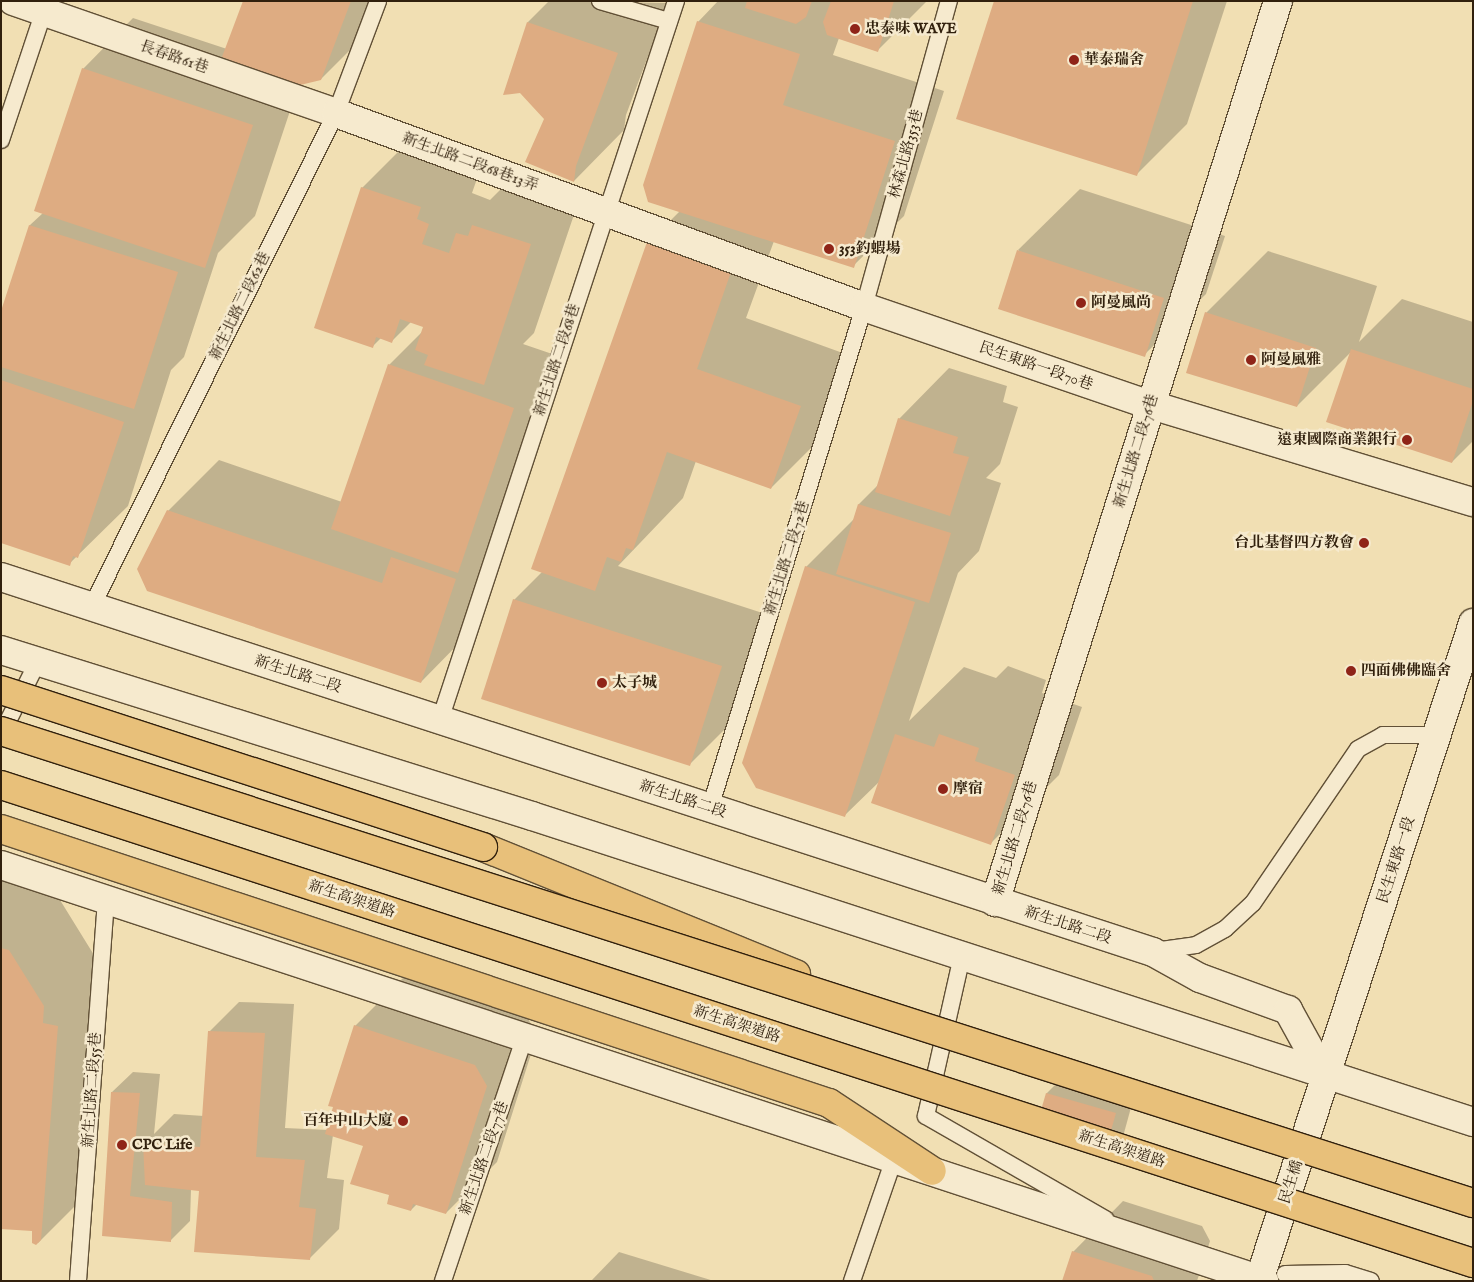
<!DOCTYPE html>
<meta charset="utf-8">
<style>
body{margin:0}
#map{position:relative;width:1474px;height:1282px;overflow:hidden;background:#f1dfb3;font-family:"IM FELL English","Noto Serif TC",serif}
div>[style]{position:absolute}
.shadow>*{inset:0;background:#0003}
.building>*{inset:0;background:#deac82}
.roads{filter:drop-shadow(1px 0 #615036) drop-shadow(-1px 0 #615036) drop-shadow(0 1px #615036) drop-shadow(0 -1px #615036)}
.lane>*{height:16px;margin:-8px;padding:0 8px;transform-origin:8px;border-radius:8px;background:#f6eace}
.street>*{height:28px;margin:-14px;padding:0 14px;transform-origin:14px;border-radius:14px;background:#f6eace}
.secondary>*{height:28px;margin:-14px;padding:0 14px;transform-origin:14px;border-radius:14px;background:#f6eace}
.highway>*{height:28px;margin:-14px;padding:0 14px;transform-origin:14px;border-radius:14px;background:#e8c07a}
.bridges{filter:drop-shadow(1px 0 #31200d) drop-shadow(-1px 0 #31200d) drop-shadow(0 1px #31200d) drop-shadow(0 -1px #31200d)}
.highway-bridge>*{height:28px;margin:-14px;padding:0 14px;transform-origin:14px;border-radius:14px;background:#e8c07a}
.dots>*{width:14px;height:14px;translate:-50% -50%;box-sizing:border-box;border:2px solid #f6eace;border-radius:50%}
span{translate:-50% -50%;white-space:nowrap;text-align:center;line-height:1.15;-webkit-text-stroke:5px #f6eace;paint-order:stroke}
.poi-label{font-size:15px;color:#31200d;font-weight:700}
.left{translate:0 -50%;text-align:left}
.right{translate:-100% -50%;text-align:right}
.street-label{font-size:15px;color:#31200d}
.frame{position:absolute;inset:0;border:2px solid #31200d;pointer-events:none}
</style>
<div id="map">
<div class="shadow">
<div style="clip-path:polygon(245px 1px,382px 1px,372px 28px,321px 79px,299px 84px,255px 216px,218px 253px,184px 357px,171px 370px,128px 506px,69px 564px,1px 541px,1px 315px,30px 225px,43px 213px,83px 69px,133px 18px,227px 49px)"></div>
<div style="clip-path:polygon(549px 1px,668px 3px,626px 115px,624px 130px,574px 181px,545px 119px,528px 22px)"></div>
<div style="clip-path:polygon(718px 1px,927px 1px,877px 51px,839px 38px,833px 55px,944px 91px,904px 216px,853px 266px,774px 241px,746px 318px,851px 356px,822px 437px,771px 488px,696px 461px,683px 498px,618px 566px,772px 616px,740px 714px,690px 764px,514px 600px,543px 571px,648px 243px,680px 211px,698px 22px)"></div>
<div style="clip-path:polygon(995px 1px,1227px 1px,1187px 124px,1137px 174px)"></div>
<div style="clip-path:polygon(413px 137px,479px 173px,472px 193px,490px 200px,507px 183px,581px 194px,534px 333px,523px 344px,564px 358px,471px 631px,421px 682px,168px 511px,219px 460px,342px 502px,389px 365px,422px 332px,424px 326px,411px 322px,392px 341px,381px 338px,373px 346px,362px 188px)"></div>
<div style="clip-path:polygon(1080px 189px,1225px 236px,1206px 294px,1144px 355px,1018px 250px)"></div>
<div style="clip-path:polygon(1268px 251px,1377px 286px,1359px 342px,1402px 299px,1473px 322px,1473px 441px,1452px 462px,1351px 352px,1297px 406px,1206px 313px)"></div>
<div style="clip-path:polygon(949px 368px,1007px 386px,1003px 402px,1018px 407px,1000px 464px,986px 478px,1001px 483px,979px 551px,958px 573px,909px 721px,964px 667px,996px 678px,1008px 666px,1046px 680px,1042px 693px,1082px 707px,1059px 775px,991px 843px,880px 781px,844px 816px,806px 567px,854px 519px,859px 504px,878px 485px,899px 419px)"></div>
<div style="clip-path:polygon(1px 862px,46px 877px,40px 893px,60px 900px,94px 955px,88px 1193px,38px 1243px,33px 1230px,1px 1228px)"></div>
<div style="clip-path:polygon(406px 975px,526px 1015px,537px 1035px,497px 1162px,446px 1213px,417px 1204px,411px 1210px,390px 1195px,364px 1145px,333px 1135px,327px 1178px,344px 1180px,339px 1229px,309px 1259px,200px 1190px,191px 1189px,190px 1221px,170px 1241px,103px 1235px,112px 1092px,133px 1072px,160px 1074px,154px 1134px,174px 1114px,204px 1116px,209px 1032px,239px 1002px,294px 1004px,285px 1128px,328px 1130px,355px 1026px)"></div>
<div style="clip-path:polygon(1067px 1073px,1135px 1093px,1124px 1133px,1103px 1153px,1036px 1133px,1047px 1093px)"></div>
<div style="clip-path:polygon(1123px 1201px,1202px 1226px,1210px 1241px,1197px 1281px,1063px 1281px,1073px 1252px)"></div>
<div style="clip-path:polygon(619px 1252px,714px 1281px,591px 1281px)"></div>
</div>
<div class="building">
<div style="clip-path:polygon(243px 1px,351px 1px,321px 80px,296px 86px,222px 57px)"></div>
<div style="clip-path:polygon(747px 1px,812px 1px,806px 17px,796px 24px,745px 8px)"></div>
<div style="clip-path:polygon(831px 1px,894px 1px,878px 52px,827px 35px,823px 22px)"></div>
<div style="clip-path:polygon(994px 1px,1193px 1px,1137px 176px,956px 119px)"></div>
<div style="clip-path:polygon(697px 21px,800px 54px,783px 105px,895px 141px,854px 268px,648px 202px,643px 185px)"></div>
<div style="clip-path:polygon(527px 22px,618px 53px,576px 166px,574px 182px,525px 162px,544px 119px,520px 93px,503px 95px)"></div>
<div style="clip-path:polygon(82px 68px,253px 125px,205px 268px,34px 211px)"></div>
<div style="clip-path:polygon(361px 187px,421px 207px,417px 219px,429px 224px,422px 244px,449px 253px,456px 233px,468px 236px,472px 225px,531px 244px,484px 385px,424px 365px,428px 355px,415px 350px,423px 327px,400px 319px,392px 343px,376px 337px,373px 348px,314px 328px)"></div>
<div style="clip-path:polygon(29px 225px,178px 272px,134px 409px,1px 367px,1px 311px)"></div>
<div style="clip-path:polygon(647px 242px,731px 272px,697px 369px,801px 406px,771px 489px,667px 452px,633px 550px,626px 548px,621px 562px,607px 557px,595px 591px,531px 569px)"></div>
<div style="clip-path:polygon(1017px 250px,1164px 298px,1145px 357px,998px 309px)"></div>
<div style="clip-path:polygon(1205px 312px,1316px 348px,1297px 407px,1186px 373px)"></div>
<div style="clip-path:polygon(1351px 349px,1473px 389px,1473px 401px,1452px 463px,1326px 422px)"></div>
<div style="clip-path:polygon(388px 364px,514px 408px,458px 573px,331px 529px)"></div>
<div style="clip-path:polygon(1px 380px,124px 422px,78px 558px,73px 556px,70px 566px,1px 543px)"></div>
<div style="clip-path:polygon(898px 418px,958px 437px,953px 453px,969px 457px,950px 516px,875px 492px)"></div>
<div style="clip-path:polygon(858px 504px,951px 533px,929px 603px,836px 574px)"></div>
<div style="clip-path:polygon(167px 510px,382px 583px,391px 557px,456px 579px,421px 683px,147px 591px,137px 569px)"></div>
<div style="clip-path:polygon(805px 566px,915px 602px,845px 817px,756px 788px,742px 763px)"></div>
<div style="clip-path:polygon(513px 599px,722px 666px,690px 766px,481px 699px)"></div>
<div style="clip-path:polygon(895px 734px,934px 747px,939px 734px,979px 748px,975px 761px,1015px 775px,991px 845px,871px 803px)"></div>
<div style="clip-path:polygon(1px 948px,9px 950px,44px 1006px,43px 1023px,58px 1026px,41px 1240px,36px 1245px,32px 1243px,32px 1231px,1px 1229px)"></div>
<div style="clip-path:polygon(354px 1025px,475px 1065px,487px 1086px,446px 1214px,413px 1204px,411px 1211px,387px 1204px,389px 1195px,350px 1184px,363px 1146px,325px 1134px,333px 1107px,328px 1106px)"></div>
<div style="clip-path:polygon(208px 1031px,265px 1033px,256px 1157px,305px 1160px,299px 1207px,316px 1209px,310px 1260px,194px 1252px,199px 1191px,145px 1185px,143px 1143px,200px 1147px)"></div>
<div style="clip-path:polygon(111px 1092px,140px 1093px,130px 1196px,172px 1202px,171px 1242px,102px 1236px)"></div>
<div style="clip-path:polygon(1046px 1093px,1116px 1113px,1104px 1155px,1034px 1134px)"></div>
<div style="clip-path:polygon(1072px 1251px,1152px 1276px,1154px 1281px,1062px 1281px)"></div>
</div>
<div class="roads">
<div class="lane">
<div style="left:600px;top:1px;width:72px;rotate:16.2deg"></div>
<div style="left:1px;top:140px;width:142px;rotate:-71.6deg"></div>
<div style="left:92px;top:606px;width:550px;rotate:-63.67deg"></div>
<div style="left:336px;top:113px;width:120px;rotate:-69.4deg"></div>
<div style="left:440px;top:720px;width:757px;rotate:-71.83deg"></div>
<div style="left:1px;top:735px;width:83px;rotate:-63.4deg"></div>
<div style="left:710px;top:808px;width:524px;rotate:-72.91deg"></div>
<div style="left:864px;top:307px;width:318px;rotate:-74.5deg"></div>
<div style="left:1154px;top:951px;width:42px;rotate:-8.1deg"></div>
<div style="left:1196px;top:945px;width:33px;rotate:-29deg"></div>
<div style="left:1225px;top:929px;width:38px;rotate:-43deg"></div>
<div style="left:1253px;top:903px;width:186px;rotate:-55.7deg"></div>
<div style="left:1358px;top:749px;width:29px;rotate:-29deg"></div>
<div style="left:1383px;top:735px;width:54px"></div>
<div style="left:962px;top:956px;width:164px;rotate:102.7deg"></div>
<div style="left:926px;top:1116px;width:207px;rotate:29.9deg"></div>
<div style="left:1285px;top:1274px;width:60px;rotate:-1deg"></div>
<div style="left:1345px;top:1273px;width:27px;rotate:17deg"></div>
<div style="left:78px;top:1281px;width:382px;rotate:-85.8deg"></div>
<div style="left:443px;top:1281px;width:258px;rotate:-71.5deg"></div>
<div style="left:852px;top:1281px;width:129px;rotate:-71deg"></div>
</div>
<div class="street">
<div style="left:13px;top:1px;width:342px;rotate:19.1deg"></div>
<div style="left:336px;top:113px;width:563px;rotate:20.17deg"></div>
<div style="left:864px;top:307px;width:303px;rotate:18.9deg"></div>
<div style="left:1151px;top:405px;width:336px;rotate:16.8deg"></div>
<div style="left:1px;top:577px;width:1211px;rotate:18.03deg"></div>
<div style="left:1153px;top:952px;width:54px;rotate:29deg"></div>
<div style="left:1200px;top:978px;width:94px;rotate:20deg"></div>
<div style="left:1288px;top:1010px;width:77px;rotate:61.1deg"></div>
<div style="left:995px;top:902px;width:944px;rotate:-72.56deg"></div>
</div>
<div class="secondary">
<div style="left:1px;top:650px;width:556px;rotate:17.36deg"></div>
<div style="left:532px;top:816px;width:990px;rotate:18.01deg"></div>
<div style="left:1px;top:865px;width:1330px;rotate:18.23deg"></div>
<div style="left:1259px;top:1281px;width:692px;rotate:-71.98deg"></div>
</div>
<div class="highway">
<div style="left:1px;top:829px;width:872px;rotate:18.31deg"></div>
<div style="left:829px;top:1103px;width:123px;rotate:33.4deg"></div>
<div style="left:483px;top:847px;width:338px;rotate:22.1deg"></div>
</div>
</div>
<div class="bridges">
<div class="highway-bridge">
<div style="left:1px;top:690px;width:507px;rotate:18.04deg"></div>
<div style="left:1px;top:731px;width:1546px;rotate:17.78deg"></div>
<div style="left:1px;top:785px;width:1548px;rotate:17.99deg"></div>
</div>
</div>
<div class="dots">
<div style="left:855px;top:29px;background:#8f2418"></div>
<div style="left:1074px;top:60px;background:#8f2418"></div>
<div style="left:829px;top:249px;background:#8f2418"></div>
<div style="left:1081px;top:303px;background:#8f2418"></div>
<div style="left:1251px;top:360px;background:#8f2418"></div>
<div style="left:1407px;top:440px;background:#8f2418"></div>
<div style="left:1364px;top:543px;background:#8f2418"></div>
<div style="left:1351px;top:671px;background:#8f2418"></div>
<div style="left:602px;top:683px;background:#8f2418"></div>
<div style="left:943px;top:789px;background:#8f2418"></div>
<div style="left:403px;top:1121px;background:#8f2418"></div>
<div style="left:122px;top:1145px;background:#8f2418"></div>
</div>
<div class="poi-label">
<span class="left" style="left:865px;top:29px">忠泰味 WAVE</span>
<span class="left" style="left:1084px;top:60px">華泰瑞舍</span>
<span class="left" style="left:839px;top:249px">353釣蝦場</span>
<span class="left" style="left:1091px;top:303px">阿曼風尚</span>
<span class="left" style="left:1261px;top:360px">阿曼風雅</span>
<span class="right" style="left:1397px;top:440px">遠東國際商業銀行</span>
<span class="right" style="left:1354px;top:543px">台北基督四方教會</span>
<span class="left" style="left:1361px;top:671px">四面佛佛臨舍</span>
<span class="left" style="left:612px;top:683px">太子城</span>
<span class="left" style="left:953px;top:789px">摩宿</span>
<span class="right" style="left:393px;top:1121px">百年中山大廈</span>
<span class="left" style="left:132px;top:1145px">CPC Life</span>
</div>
<div class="street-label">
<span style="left:174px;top:57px;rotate:19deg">長春路61巷</span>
<span style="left:906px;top:154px;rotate:-75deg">林森北路353巷</span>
<span style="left:470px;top:162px;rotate:20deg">新生北路二段68巷13弄</span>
<span style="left:240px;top:306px;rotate:-64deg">新生北路二段62巷</span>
<span style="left:557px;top:360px;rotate:-72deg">新生北路二段68巷</span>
<span style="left:1036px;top:366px;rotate:19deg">民生東路一段70巷</span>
<span style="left:1136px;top:451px;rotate:-73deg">新生北路二段76巷</span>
<span style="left:787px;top:558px;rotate:-73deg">新生北路二段72巷</span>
<span style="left:298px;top:674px;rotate:18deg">新生北路二段</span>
<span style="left:683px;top:799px;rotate:18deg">新生北路二段</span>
<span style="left:1015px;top:838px;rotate:-73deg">新生北路二段76巷</span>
<span style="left:1396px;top:860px;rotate:-72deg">民生東路一段</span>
<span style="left:352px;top:899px;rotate:18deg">新生高架道路</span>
<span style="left:1068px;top:925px;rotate:18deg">新生北路二段</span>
<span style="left:737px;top:1024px;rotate:18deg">新生高架道路</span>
<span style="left:92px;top:1090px;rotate:-86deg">新生北路二段55巷</span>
<span style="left:1122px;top:1149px;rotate:18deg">新生高架道路</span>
<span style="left:484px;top:1158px;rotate:-71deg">新生北路二段77巷</span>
<span style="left:1291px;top:1182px;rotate:-72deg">民生橋</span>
</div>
<div class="frame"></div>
</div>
